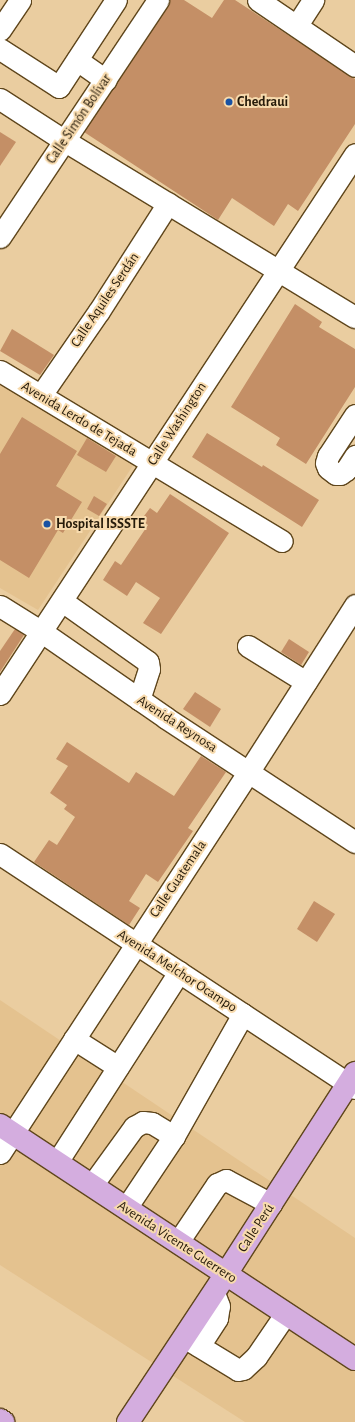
<!DOCTYPE html>
<meta charset="utf-8">
<style>
body{margin:0}
#map{position:relative;width:355px;height:1422px;overflow:hidden;background:#eacda0;font-family:"Alegreya Sans",sans-serif}
div>[style]{position:absolute}
.built>*{inset:0;background:#e4c28f}
.building>*{inset:0;background:#c48f66}
.roads{filter:drop-shadow(1px 0 #5f461c) drop-shadow(-1px 0 #5f461c) drop-shadow(0 1px #5f461c) drop-shadow(0 -1px #5f461c)}
.minor>*{height:21px;margin:-10.5px;padding:0 10.5px;transform-origin:10.5px;border-radius:10.5px;background:#fff}
.major>*{height:22px;margin:-11px;padding:0 11px;transform-origin:11px;border-radius:11px;background:#d4addf}
.dots>*{width:11px;height:11px;translate:-50% -50%;box-sizing:border-box;border:2px solid #f7daad;border-radius:50%}
span{translate:-50% -50%;white-space:nowrap;text-align:center;line-height:1.15;-webkit-text-stroke:4px #f7daad;paint-order:stroke}
.poi-label{font-size:14px;color:#261b0a;font-weight:700}
.left{translate:0 -50%;text-align:left}
.street-label{font-size:14px;color:#261b0a}
</style>
<div id="map">
<div class="built">
<div style="clip-path:polygon(0 377px,136px 461px,38px 610px,0 588px)"></div>
<div style="clip-path:polygon(0 1000px,355px 1238px,355px 1422px,245px 1422px,0 1265px)"></div>
</div>
<div class="building">
<div style="clip-path:polygon(170px 0,184px 0,212px 18px,224px 0,235px 0,355px 79px,355px 124px,298px 211px,288px 204px,274px 226px,232px 198px,218px 220px,84px 132px,168px 7px)"></div>
<div style="clip-path:polygon(0 132px,16px 142px,0 166px)"></div>
<div style="clip-path:polygon(295px 304px,322px 322px,319px 327px,355px 349px,355px 387px,306px 464px,276px 445px,280px 438px,231px 407px)"></div>
<div style="clip-path:polygon(12px 329px,54px 355px,40px 375px,0 351px)"></div>
<div style="clip-path:polygon(22px 417px,77px 451px,56px 486px,82px 502px,63px 533px,58px 530px,29px 578px,0 560px,0 454px)"></div>
<div style="clip-path:polygon(207px 433px,262px 467px,263px 465px,319px 500px,302px 527px,192px 457px)"></div>
<div style="clip-path:polygon(87px 438px,116px 456px,106px 472px,77px 455px)"></div>
<div style="clip-path:polygon(170px 494px,229px 533px,161px 634px,143px 623px,160px 598px,136px 582px,127px 596px,103px 580px,115px 561px,121px 565px,148px 525px,141px 520px,150px 508px,157px 513px)"></div>
<div style="clip-path:polygon(94px 496px,107px 504px,99px 516px,87px 509px)"></div>
<div style="clip-path:polygon(15px 629px,24px 635px,0 672px,0 651px)"></div>
<div style="clip-path:polygon(289px 639px,309px 652px,301px 665px,281px 652px)"></div>
<div style="clip-path:polygon(195px 692px,221px 709px,210px 727px,183px 709px)"></div>
<div style="clip-path:polygon(67px 742px,129px 783px,136px 772px,174px 796px,201px 756px,226px 772px,188px 828px,193px 831px,158px 882px,146px 874px,129px 901px,140px 908px,129px 925px,34px 862px,49px 840px,57px 845px,75px 817px,64px 809px,67px 805px,50px 793px,68px 766px,56px 759px)"></div>
<div style="clip-path:polygon(314px 901px,335px 914px,317px 942px,297px 929px)"></div>
</div>
<div class="roads">
<div class="minor">
<div style="left:258px;top:0;width:117px;rotate:34.2deg"></div>
<div style="left:297px;top:25px;width:30px;rotate:-57deg"></div>
<div style="left:0;top:30px;width:36px;rotate:-56deg"></div>
<div style="left:0;top:49px;width:70px;rotate:32.8deg"></div>
<div style="left:59px;top:87px;width:104px;rotate:-56.8deg"></div>
<div style="left:77px;top:60px;width:35px;rotate:35deg"></div>
<div style="left:0;top:99px;width:77px;rotate:32.9deg"></div>
<div style="left:65px;top:141px;width:339px;rotate:31.3deg"></div>
<div style="left:0;top:237px;width:285px;rotate:-56.3deg"></div>
<div style="left:0;top:371px;width:329px;rotate:31.1deg"></div>
<div style="left:41px;top:395px;width:102px;rotate:-55.4deg"></div>
<div style="left:99px;top:311px;width:128px;rotate:-57.4deg"></div>
<div style="left:355px;top:415px;width:49px;rotate:123.4deg"></div>
<div style="left:328px;top:456px;width:7px;rotate:106deg"></div>
<div style="left:326px;top:463px;width:5px;rotate:68deg"></div>
<div style="left:328px;top:468px;width:10px;rotate:37deg"></div>
<div style="left:336px;top:474px;width:4px"></div>
<div style="left:340px;top:474px;width:7px;rotate:-34deg"></div>
<div style="left:346px;top:470px;width:17px;rotate:-57deg"></div>
<div style="left:62px;top:601px;width:105px;rotate:35.3deg"></div>
<div style="left:148px;top:662px;width:7px;rotate:82deg"></div>
<div style="left:149px;top:669px;width:32px;rotate:108deg"></div>
<div style="left:0;top:606px;width:49px;rotate:31.8deg"></div>
<div style="left:42px;top:632px;width:151px;rotate:34.7deg"></div>
<div style="left:166px;top:718px;width:226px;rotate:33.3deg"></div>
<div style="left:248px;top:646px;width:68px;rotate:31.8deg"></div>
<div style="left:0;top:694px;width:646px;rotate:-56.68deg"></div>
<div style="left:0;top:854px;width:425px;rotate:33.4deg"></div>
<div style="left:74px;top:1039px;width:52px;rotate:32.5deg"></div>
<div style="left:0;top:1153px;width:456px;rotate:-56.9deg"></div>
<div style="left:249px;top:771px;width:197px;rotate:-57.4deg"></div>
<div style="left:57px;top:1162px;width:226px;rotate:-57.3deg"></div>
<div style="left:92px;top:1185px;width:72px;rotate:-54.1deg"></div>
<div style="left:134px;top:1127px;width:10px;rotate:-29deg"></div>
<div style="left:143px;top:1122px;width:9px;rotate:6deg"></div>
<div style="left:152px;top:1123px;width:26px;rotate:31deg"></div>
<div style="left:126px;top:1208px;width:87px;rotate:-56.3deg"></div>
<div style="left:174px;top:1136px;width:140px;rotate:-60.5deg"></div>
<div style="left:178px;top:1242px;width:70px;rotate:-56.1deg"></div>
<div style="left:217px;top:1184px;width:10px;rotate:-24deg"></div>
<div style="left:226px;top:1180px;width:51px;rotate:28.1deg"></div>
<div style="left:184px;top:1337px;width:63px;rotate:31.4deg"></div>
<div style="left:238px;top:1370px;width:5px;rotate:-11deg"></div>
<div style="left:243px;top:1369px;width:18px;rotate:-43deg"></div>
<div style="left:256px;top:1357px;width:53px;rotate:-55.7deg"></div>
<div style="left:199px;top:1346px;width:33px;rotate:-57deg"></div>
<div style="left:217px;top:1318px;width:12px;rotate:-81deg"></div>
<div style="left:219px;top:1306px;width:14px;rotate:-111deg"></div>
</div>
<div class="major">
<div style="left:0;top:1125px;width:425px;rotate:33.4deg"></div>
<div style="left:0;top:1420px;width:4px;rotate:34deg"></div>
<div style="left:128px;top:1422px;width:178px;rotate:-56.5deg"></div>
<div style="left:226px;top:1274px;width:239px;rotate:-57.3deg"></div>
</div>
</div>
<div class="dots">
<div style="left:229px;top:102px;background:#1952a3"></div>
<div style="left:47px;top:524px;background:#1952a3"></div>
</div>
<div class="poi-label">
<span class="left" style="left:237px;top:102px">Chedraui</span>
<span class="left" style="left:56px;top:524px">Hospital ISSSTE</span>
</div>
<div class="street-label">
<span style="left:79px;top:119px;rotate:-56deg">Calle Simón Bolívar</span>
<span style="left:105px;top:300px;rotate:-56deg">Calle Aquiles Serdán</span>
<span style="left:79px;top:419px;rotate:31deg">Avenida Lerdo de Tejada</span>
<span style="left:177px;top:424px;rotate:-57deg">Calle Washington</span>
<span style="left:177px;top:724px;rotate:33deg">Avenida Reynosa</span>
<span style="left:178px;top:879px;rotate:-56deg">Calle Guatemala</span>
<span style="left:177px;top:971px;rotate:33deg">Avenida Melchor Ocampo</span>
<span style="left:256px;top:1228px;rotate:-57deg">Calle Perú</span>
<span style="left:177px;top:1242px;rotate:33deg">Avenida Vicente Guerrero</span>
</div>
</div>
